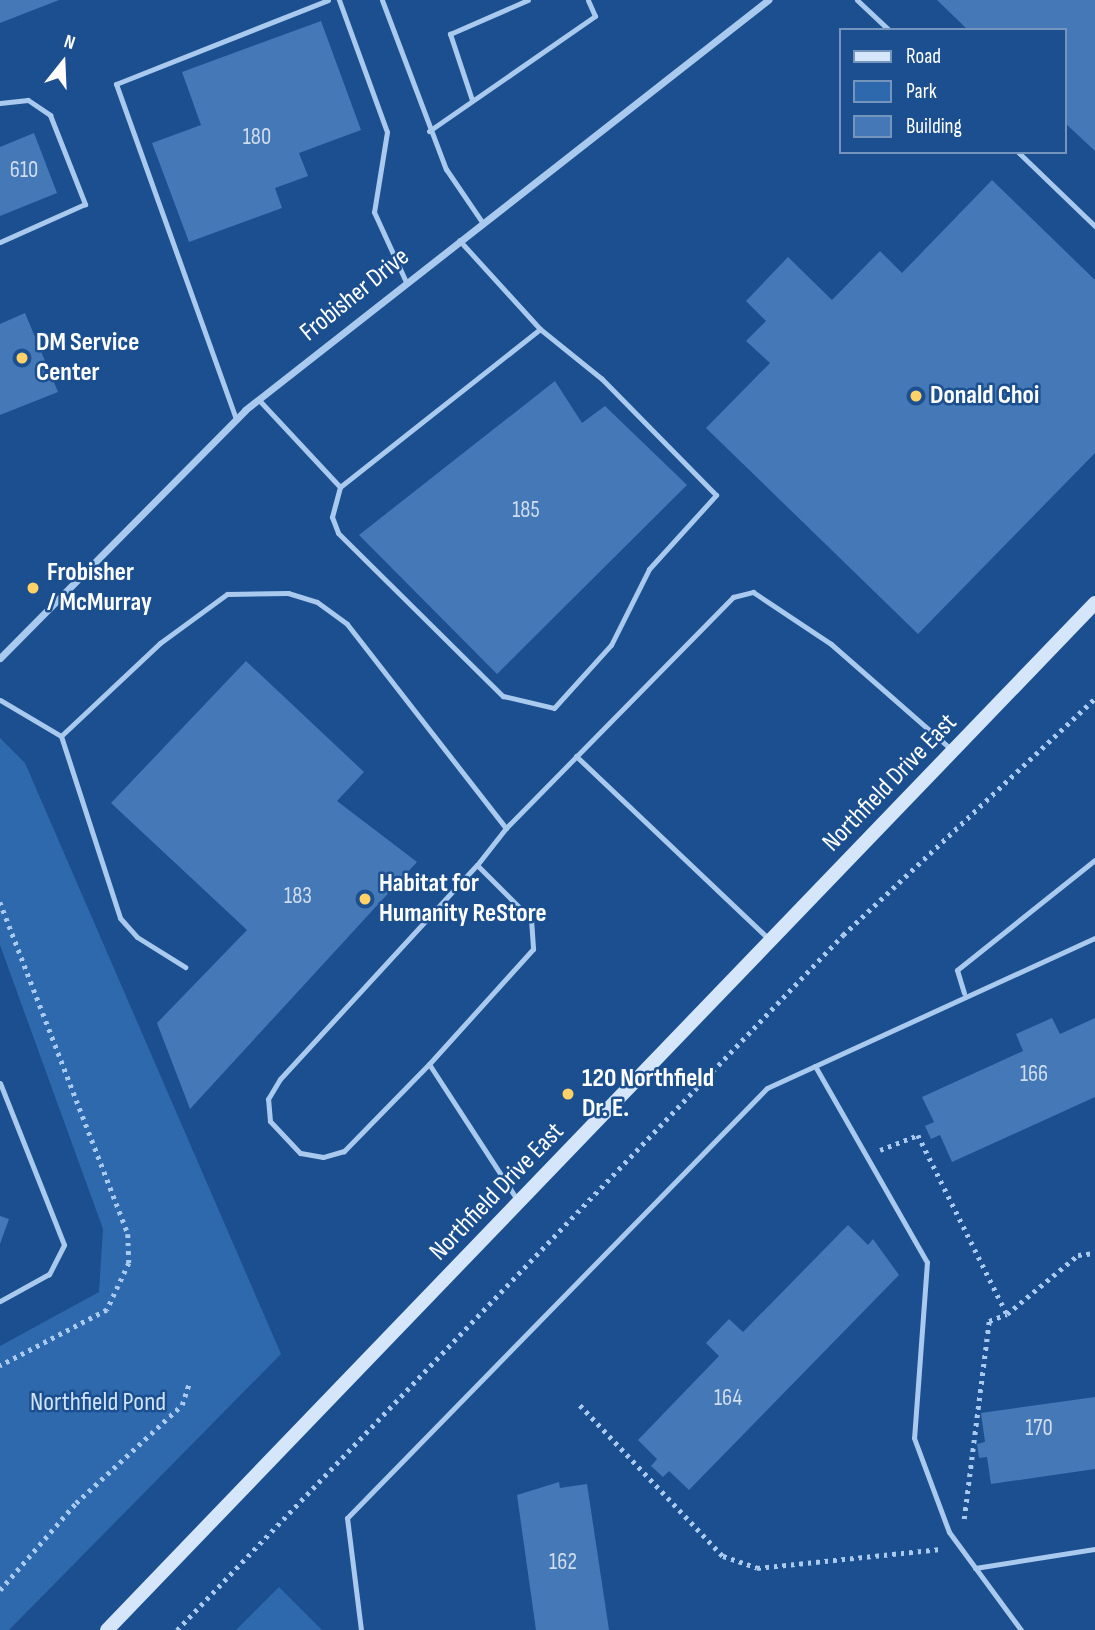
<!DOCTYPE html>
<style>
body{margin:0}
#map{position:relative;width:1095px;height:1630px;overflow:hidden;background:#1b4f8f;font-family:"Sofia Sans Condensed",sans-serif}
div>[style]{position:absolute}
.green>*{inset:0;background:#2e69ad}
.building>*{inset:0;background:#4478b7}
.path>*{height:4.5px;margin-top:-2.25px;transform-origin:0;background:repeating-linear-gradient(90deg,#a9c9ee 0 3.5px,transparent 0 8.5px)}
.service>*{height:5px;margin:-2.5px;padding:0 2.5px;transform-origin:2.5px;border-radius:2.5px;background:#a9c9ee}
.minor>*{height:7px;margin:-3.5px;padding:0 3.5px;transform-origin:3.5px;border-radius:3.5px;background:#a9c9ee}
.secondary>*{height:14px;margin:-7px;padding:0 7px;transform-origin:7px;border-radius:7px;background:#d6e6fa}
.dots>*{width:19px;height:19px;translate:-50% -50%;box-sizing:border-box;border:4px solid #1b4f8f;border-radius:50%}
span{translate:-50% -50%;white-space:nowrap;text-align:center;line-height:1.15;-webkit-text-stroke:5px #1b4f8f;paint-order:stroke}
.number-label{font-size:23px;color:#d0dded}
.number-label span{-webkit-text-stroke-width:0}
.street-label{font-size:26px;color:#fff}
.poi-label{font-size:26px;color:#fff;font-weight:700}
.left{translate:0 -50%;text-align:left}
.park-label{font-size:26px;color:#cfe3fa}
.legend{position:absolute;left:839px;top:28px;width:228px;height:126px;box-sizing:border-box;background:#1b4f8f;border:2px solid #7695bc;margin:0;padding:9px 12px;list-style:none;font-size:21px;color:#fff}
.legend li{display:flex;align-items:center;gap:14px;height:35px}
.legend b{width:35px;border:2px solid #7695bc}
.north{position:absolute;left:28px;top:28px;width:70px;height:70px;-webkit-text-stroke:5px #1b4f8f;paint-order:stroke;rotate:18deg;font-size:19px;font-weight:700;line-height:28px;text-align:center;color:#fff}
.north::after{content:'';display:block;margin:auto;width:24px;height:32px;background:#fff;clip-path:polygon(50% 0,100% 100%,50% 72%,0 100%)}
</style>
<div id="map">
<div class="green">
<div style="clip-path:polygon(0 738px,25px 763px,281px 1354px,9px 1630px,0 1630px,0 1346px,99px 1292px,103px 1229px,0 945px)"></div>
<div style="clip-path:polygon(279px 1587px,322px 1630px,235px 1630px,236px 1630px)"></div>
</div>
<div class="building">
<div style="clip-path:polygon(0 0,59px 0,0 23px)"></div>
<div style="clip-path:polygon(937px 0,1095px 0,1095px 151px,1065px 123px,1065px 30px,968px 30px)"></div>
<div style="clip-path:polygon(321px 21px,361px 130px,299px 153px,308px 176px,275px 188px,282px 208px,189px 242px,152px 143px,201px 125px,182px 72px)"></div>
<div style="clip-path:polygon(34px 133px,57px 193px,0 216px,0 147px)"></div>
<div style="clip-path:polygon(992px 180px,1095px 280px,1095px 453px,918px 634px,706px 428px,770px 363px,746px 341px,766px 321px,746px 301px,788px 257px,832px 300px,880px 251px,902px 273px)"></div>
<div style="clip-path:polygon(25px 313px,58px 392px,0 415px,0 324px)"></div>
<div style="clip-path:polygon(555px 381px,582px 423px,605px 406px,687px 485px,497px 674px,359px 535px)"></div>
<div style="clip-path:polygon(246px 661px,364px 772px,337px 801px,417px 862px,190px 1109px,157px 1023px,247px 930px,111px 803px)"></div>
<div style="clip-path:polygon(1052px 1018px,1060px 1034px,1095px 1018px,1095px 1097px,952px 1162px,940px 1135px,931px 1139px,925px 1126px,934px 1122px,922px 1097px,1023px 1051px,1016px 1034px)"></div>
<div style="clip-path:polygon(0 1216px,9px 1219px,0 1244px)"></div>
<div style="clip-path:polygon(848px 1225px,868px 1245px,873px 1239px,899px 1275px,689px 1490px,669px 1471px,663px 1477px,651px 1466px,657px 1459px,638px 1440px,719px 1356px,706px 1343px,729px 1319px,743px 1332px)"></div>
<div style="clip-path:polygon(1095px 1397px,1095px 1469px,991px 1484px,987px 1457px,979px 1458px,977px 1444px,985px 1442px,981px 1413px)"></div>
<div style="clip-path:polygon(559px 1482px,560px 1488px,587px 1484px,609px 1630px,536px 1630px,517px 1495px)"></div>
</div>
<div class="path">
<div style="left:0;top:902px;width:356px;rotate:68.9deg"></div>
<div style="left:128px;top:1234px;width:29px;rotate:88deg"></div>
<div style="left:129px;top:1263px;width:52px;rotate:115.1deg"></div>
<div style="left:107px;top:1310px;width:121px;rotate:152.4deg"></div>
<div style="left:880px;top:1150px;width:41px;rotate:-21.5deg"></div>
<div style="left:918px;top:1135px;width:200px;rotate:63.6deg"></div>
<div style="left:1007px;top:1314px;width:92px;rotate:-39.7deg"></div>
<div style="left:1078px;top:1255px;width:17px;rotate:-7deg"></div>
<div style="left:580px;top:1405px;width:208px;rotate:46.6deg"></div>
<div style="left:723px;top:1556px;width:36px;rotate:19deg"></div>
<div style="left:757px;top:1568px;width:185px;rotate:-5.9deg"></div>
<div style="left:964px;top:1519px;width:200px;rotate:-82.8deg"></div>
<div style="left:989px;top:1321px;width:19px;rotate:-21deg"></div>
<div style="left:0;top:1590px;width:116px;rotate:-48.9deg"></div>
<div style="left:76px;top:1503px;width:144px;rotate:-42.8deg"></div>
<div style="left:182px;top:1405px;width:22px;rotate:-72deg"></div>
<div style="left:177px;top:1630px;width:963px;rotate:-46.22deg"></div>
<div style="left:843px;top:935px;width:346px;rotate:-43.2deg"></div>
</div>
<div class="service">
<div style="left:339px;top:0;width:140px;rotate:70deg"></div>
<div style="left:387px;top:132px;width:81px;rotate:99.2deg"></div>
<div style="left:374px;top:212px;width:77px;rotate:65.4deg"></div>
<div style="left:382px;top:0;width:181px;rotate:69.3deg"></div>
<div style="left:446px;top:169px;width:64px;rotate:55.8deg"></div>
<div style="left:857px;top:0;width:44px;rotate:43.2deg"></div>
<div style="left:472px;top:100px;width:70px;rotate:-108.4deg"></div>
<div style="left:450px;top:34px;width:85px;rotate:-23.6deg"></div>
<div style="left:0;top:103px;width:28px;rotate:-6deg"></div>
<div style="left:28px;top:100px;width:27px;rotate:34deg"></div>
<div style="left:50px;top:115px;width:96px;rotate:68.5deg"></div>
<div style="left:85px;top:204px;width:93px;rotate:155.9deg"></div>
<div style="left:429px;top:131px;width:202px;rotate:-34.7deg"></div>
<div style="left:595px;top:16px;width:17px;rotate:-114deg"></div>
<div style="left:1018px;top:152px;width:107px;rotate:43.9deg"></div>
<div style="left:258px;top:399px;width:120px;rotate:47deg"></div>
<div style="left:340px;top:487px;width:255px;rotate:-38.3deg"></div>
<div style="left:540px;top:329px;width:120px;rotate:-132.3deg"></div>
<div style="left:236px;top:419px;width:356px;rotate:-109.7deg"></div>
<div style="left:116px;top:84px;width:228px;rotate:-21.6deg"></div>
<div style="left:340px;top:487px;width:31px;rotate:105deg"></div>
<div style="left:332px;top:517px;width:17px;rotate:69deg"></div>
<div style="left:338px;top:533px;width:232px;rotate:44.7deg"></div>
<div style="left:503px;top:696px;width:52px;rotate:13.2deg"></div>
<div style="left:554px;top:708px;width:85px;rotate:-47.9deg"></div>
<div style="left:611px;top:645px;width:85px;rotate:-63.4deg"></div>
<div style="left:649px;top:569px;width:100px;rotate:-47.8deg"></div>
<div style="left:716px;top:495px;width:163px;rotate:-134.5deg"></div>
<div style="left:602px;top:379px;width:80px;rotate:-141.1deg"></div>
<div style="left:0;top:700px;width:71px;rotate:30.5deg"></div>
<div style="left:61px;top:736px;width:136px;rotate:-43.2deg"></div>
<div style="left:160px;top:643px;width:83px;rotate:-36.2deg"></div>
<div style="left:227px;top:594px;width:61px;rotate:-0.9deg"></div>
<div style="left:288px;top:593px;width:30px;rotate:17deg"></div>
<div style="left:317px;top:602px;width:37px;rotate:36deg"></div>
<div style="left:347px;top:624px;width:259px;rotate:52.1deg"></div>
<div style="left:506px;top:828px;width:47px;rotate:128.1deg"></div>
<div style="left:61px;top:736px;width:191px;rotate:72deg"></div>
<div style="left:120px;top:918px;width:25px;rotate:48deg"></div>
<div style="left:137px;top:937px;width:57px;rotate:32deg"></div>
<div style="left:576px;top:756px;width:266px;rotate:43.5deg"></div>
<div style="left:506px;top:828px;width:324px;rotate:-45.5deg"></div>
<div style="left:733px;top:597px;width:21px;rotate:-14deg"></div>
<div style="left:753px;top:592px;width:94px;rotate:33.7deg"></div>
<div style="left:831px;top:644px;width:161px;rotate:41.2deg"></div>
<div style="left:964px;top:993px;width:24px;rotate:-107deg"></div>
<div style="left:957px;top:970px;width:176px;rotate:-38.6deg"></div>
<div style="left:429px;top:1064px;width:122px;rotate:134.3deg"></div>
<div style="left:344px;top:1151px;width:22px;rotate:164deg"></div>
<div style="left:323px;top:1157px;width:23px;rotate:-170deg"></div>
<div style="left:300px;top:1153px;width:44px;rotate:-133.2deg"></div>
<div style="left:270px;top:1121px;width:22px;rotate:-95deg"></div>
<div style="left:268px;top:1099px;width:23px;rotate:-59deg"></div>
<div style="left:280px;top:1079px;width:291px;rotate:-47.4deg"></div>
<div style="left:477px;top:865px;width:76px;rotate:45deg"></div>
<div style="left:531px;top:919px;width:30px;rotate:86deg"></div>
<div style="left:533px;top:949px;width:155px;rotate:132.1deg"></div>
<div style="left:429px;top:1064px;width:163px;rotate:57deg"></div>
<div style="left:815px;top:1066px;width:226px;rotate:60.3deg"></div>
<div style="left:927px;top:1262px;width:176px;rotate:94.2deg"></div>
<div style="left:914px;top:1438px;width:100px;rotate:69.6deg"></div>
<div style="left:949px;top:1532px;width:122px;rotate:53.7deg"></div>
<div style="left:0;top:1083px;width:174px;rotate:68.4deg"></div>
<div style="left:64px;top:1245px;width:33px;rotate:117deg"></div>
<div style="left:49px;top:1274px;width:56px;rotate:151.1deg"></div>
<div style="left:975px;top:1568px;width:121px;rotate:-9deg"></div>
<div style="left:361px;top:1630px;width:113px;rotate:-97.1deg"></div>
<div style="left:347px;top:1518px;width:601px;rotate:-45.67deg"></div>
<div style="left:767px;top:1088px;width:361px;rotate:-24.6deg"></div>
</div>
<div class="minor">
<div style="left:0;top:658px;width:349px;rotate:-45.3deg"></div>
<div style="left:245px;top:410px;width:665px;rotate:-38.09deg"></div>
</div>
<div class="secondary">
<div style="left:107px;top:1630px;width:1425px;rotate:-46.11deg"></div>
</div>
<div class="dots">
<div style="left:22px;top:358px;background:#ffd166"></div>
<div style="left:916px;top:396px;background:#ffd166"></div>
<div style="left:33px;top:588px;background:#ffd166"></div>
<div style="left:365px;top:899px;background:#ffd166"></div>
<div style="left:568px;top:1094px;background:#ffd166"></div>
</div>
<div class="number-label">
<span style="left:257px;top:137px">180</span>
<span style="left:24px;top:170px">610</span>
<span style="left:526px;top:510px">185</span>
<span style="left:298px;top:896px">183</span>
<span style="left:1034px;top:1074px">166</span>
<span style="left:728px;top:1398px">164</span>
<span style="left:1039px;top:1428px">170</span>
<span style="left:563px;top:1562px">162</span>
</div>
<div class="street-label">
<span style="left:355px;top:295px;rotate:-39deg">Frobisher Drive</span>
<span style="left:890px;top:783px;rotate:-46deg">Northfield Drive East</span>
<span style="left:497px;top:1192px;rotate:-46deg">Northfield Drive East</span>
</div>
<div class="poi-label">
<span class="left" style="left:36px;top:358px">DM Service<br>Center</span>
<span class="left" style="left:930px;top:396px">Donald Choi</span>
<span class="left" style="left:47px;top:588px">Frobisher<br>/ McMurray</span>
<span class="left" style="left:379px;top:899px">Habitat for<br>Humanity ReStore</span>
<span class="left" style="left:582px;top:1094px">120 Northfield<br>Dr. E.</span>
</div>
<div class="park-label">
<span style="left:98px;top:1403px">Northfield Pond</span>
</div>
<ul class="legend">
<li><b style="height:9px;background:#d6e6fa"></b>Road</li>
<li><b style="height:19px;background:#2e69ad"></b>Park</li>
<li><b style="height:19px;background:#4478b7"></b>Building</li>
</ul>
<div class="north">N</div>
</div>
